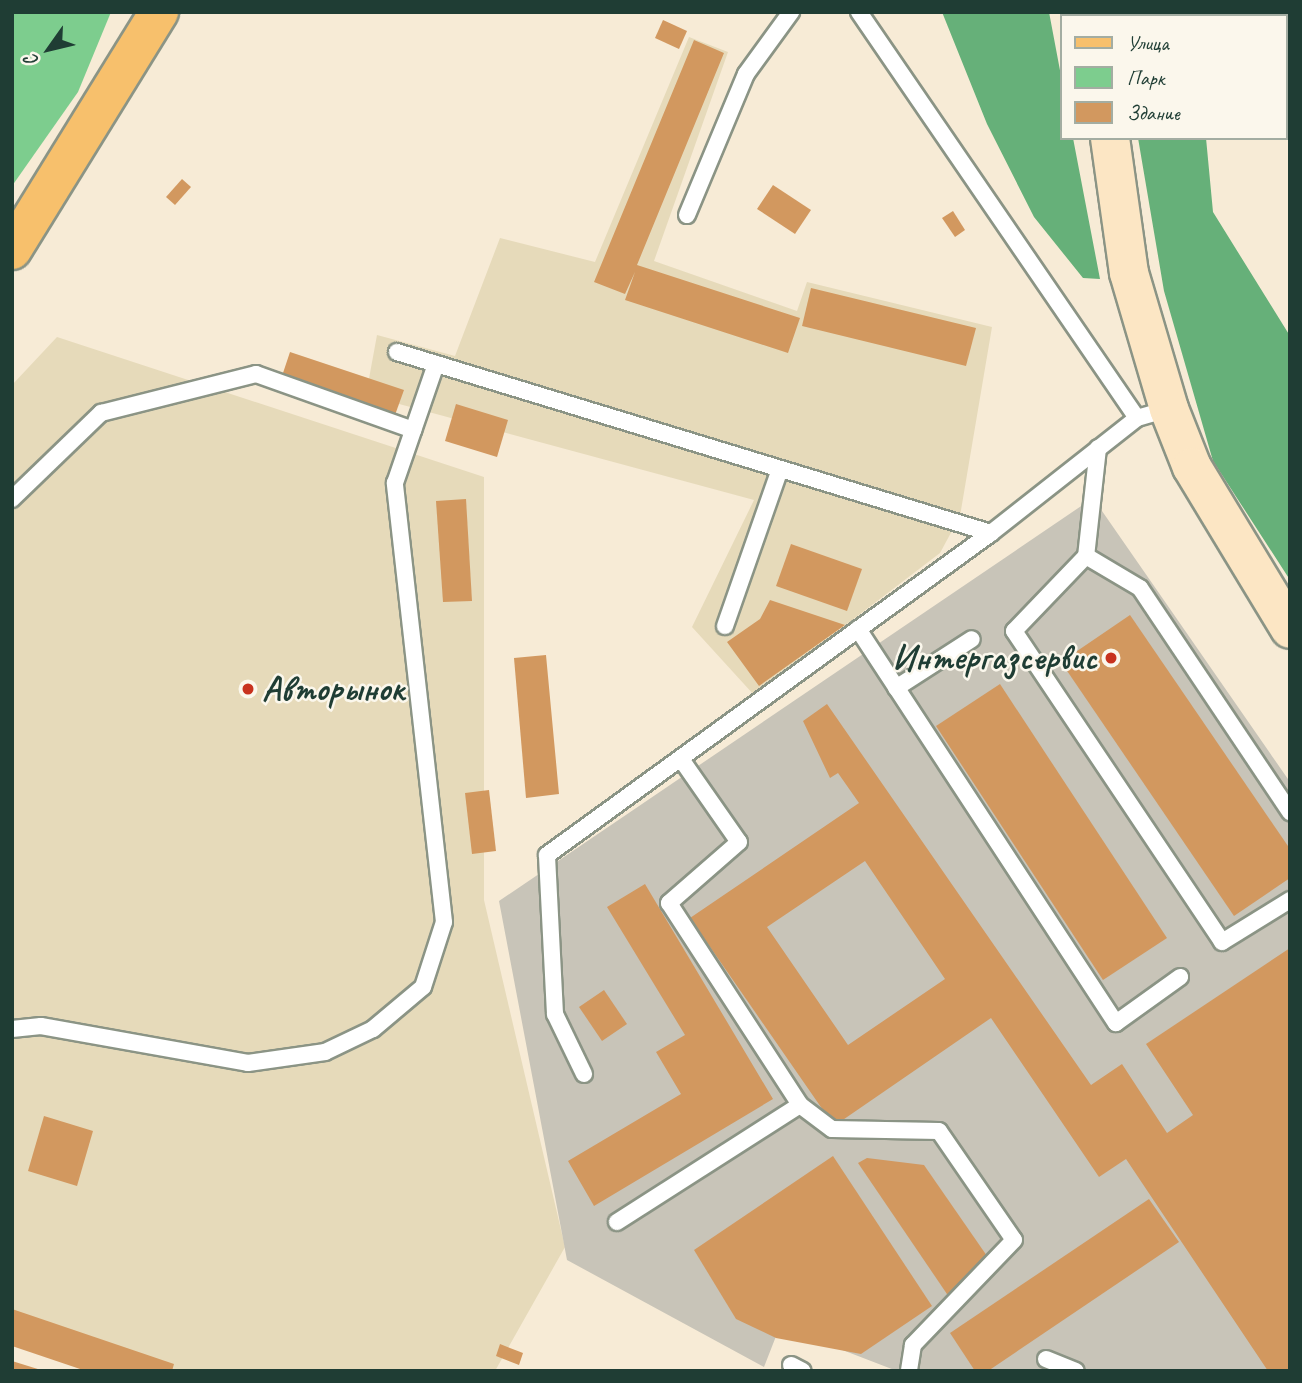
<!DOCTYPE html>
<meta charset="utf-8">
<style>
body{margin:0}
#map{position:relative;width:1302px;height:1383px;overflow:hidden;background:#f7ebd6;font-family:Caveat,sans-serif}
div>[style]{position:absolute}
.built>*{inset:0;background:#e6daba}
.industrial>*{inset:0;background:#c8c4b8}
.green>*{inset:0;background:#7dcd8e}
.forest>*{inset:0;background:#66b079}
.building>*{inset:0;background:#d2985f}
.roads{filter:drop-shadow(2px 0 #8b9485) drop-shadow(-2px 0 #8b9485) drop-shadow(0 2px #8b9485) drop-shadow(0 -2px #8b9485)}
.lane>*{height:16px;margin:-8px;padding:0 8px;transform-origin:8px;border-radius:8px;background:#fff}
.secondary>*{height:38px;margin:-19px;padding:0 19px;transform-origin:19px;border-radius:19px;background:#fce6c4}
.primary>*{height:38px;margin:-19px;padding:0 19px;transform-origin:19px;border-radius:19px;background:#f7c06c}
.dots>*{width:19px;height:19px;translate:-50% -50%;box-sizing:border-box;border:4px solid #fbf7ec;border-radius:50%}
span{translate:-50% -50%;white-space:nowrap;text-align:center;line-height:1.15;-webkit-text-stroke:5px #fbf7ec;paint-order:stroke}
.poi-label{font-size:35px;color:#1f3d34;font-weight:700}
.right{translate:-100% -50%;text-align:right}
.left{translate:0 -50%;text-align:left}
.frame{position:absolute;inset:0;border:14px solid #1f3d34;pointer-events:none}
.legend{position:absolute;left:1060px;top:14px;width:228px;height:126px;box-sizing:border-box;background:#fbf7ec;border:2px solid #a3ada2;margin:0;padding:9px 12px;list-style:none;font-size:21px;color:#1f3d34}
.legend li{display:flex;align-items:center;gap:14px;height:35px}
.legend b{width:35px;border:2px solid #a3ada2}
.north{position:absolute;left:14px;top:14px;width:70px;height:70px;-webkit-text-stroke:5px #fbf7ec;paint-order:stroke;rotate:236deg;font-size:19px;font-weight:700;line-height:28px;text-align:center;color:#1f3d34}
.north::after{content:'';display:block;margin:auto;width:24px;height:32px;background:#1f3d34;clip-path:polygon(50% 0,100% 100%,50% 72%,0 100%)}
</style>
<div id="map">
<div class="built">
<div style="clip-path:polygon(689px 37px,728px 52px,654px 261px,797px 311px,807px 282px,992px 327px,960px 516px,940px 553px,754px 695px,692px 627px,754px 500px,366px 395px,377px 335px,455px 356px,500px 238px,595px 262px)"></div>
<div style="clip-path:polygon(57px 337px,484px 477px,484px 900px,565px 1247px,495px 1371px,105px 1371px,12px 1340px,12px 385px)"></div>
</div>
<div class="industrial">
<div style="clip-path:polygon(1093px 498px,1290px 782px,1290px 1371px,897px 1371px,780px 1326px,764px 1367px,567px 1260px,499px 901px)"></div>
</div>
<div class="green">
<div style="clip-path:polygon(12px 12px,111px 12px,78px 92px,12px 186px)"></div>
</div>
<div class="forest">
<div style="clip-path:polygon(942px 12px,1049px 12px,1062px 81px,1062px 138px,1073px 138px,1100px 279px,1083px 278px,1034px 217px,987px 124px)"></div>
<div style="clip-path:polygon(1117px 12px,1266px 12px,1266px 16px,1118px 16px)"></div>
<div style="clip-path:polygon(1138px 138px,1206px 138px,1213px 212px,1290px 336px,1290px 580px,1213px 461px,1164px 291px)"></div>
</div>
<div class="building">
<div style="clip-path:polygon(663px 20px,687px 31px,679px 49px,655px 38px)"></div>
<div style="clip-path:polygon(694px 40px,724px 53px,637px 265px,800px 318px,788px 353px,625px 300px,635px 272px,625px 294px,594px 282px)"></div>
<div style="clip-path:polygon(182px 179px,191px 187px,175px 205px,166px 197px)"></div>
<div style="clip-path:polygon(773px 185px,811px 210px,795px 234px,757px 209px)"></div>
<div style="clip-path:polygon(953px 211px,965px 230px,955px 237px,942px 218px)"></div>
<div style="clip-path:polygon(811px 288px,976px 328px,966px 366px,802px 326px)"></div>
<div style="clip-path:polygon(290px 352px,404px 390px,395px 415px,282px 376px)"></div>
<div style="clip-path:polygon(456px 404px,508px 420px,497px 457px,445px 441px)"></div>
<div style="clip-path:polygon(466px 499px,472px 601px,443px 602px,436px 501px)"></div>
<div style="clip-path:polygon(791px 544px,862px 569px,847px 611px,776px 586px)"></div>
<div style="clip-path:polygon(770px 600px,845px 625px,759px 686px,727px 642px,760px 619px)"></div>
<div style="clip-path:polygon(1130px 615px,1290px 849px,1290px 878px,1234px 916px,1061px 662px)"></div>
<div style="clip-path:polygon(546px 655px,559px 794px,526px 798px,514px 658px)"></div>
<div style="clip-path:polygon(1000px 684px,1167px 938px,1103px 980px,936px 726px)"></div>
<div style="clip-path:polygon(evenodd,827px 704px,1091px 1085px,1122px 1064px,1167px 1133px,1193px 1115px,1146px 1044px,1290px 948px,1290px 1371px,1268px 1371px,1126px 1159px,1099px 1177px,991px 1018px,834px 1126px,690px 918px,859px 803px,838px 773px,830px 778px,803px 721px,827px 704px,865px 861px,945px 979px,848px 1045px,767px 927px,865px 861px)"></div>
<div style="clip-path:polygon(489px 790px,496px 851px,472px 854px,465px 793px)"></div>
<div style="clip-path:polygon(645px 884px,773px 1099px,594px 1206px,568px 1161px,681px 1094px,656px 1052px,685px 1035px,607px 907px)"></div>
<div style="clip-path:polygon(604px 990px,627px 1024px,602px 1041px,579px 1007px)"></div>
<div style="clip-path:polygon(44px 1116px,93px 1131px,77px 1186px,28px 1171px)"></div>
<div style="clip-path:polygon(833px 1156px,932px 1306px,861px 1354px,776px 1338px,736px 1319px,694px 1250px)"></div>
<div style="clip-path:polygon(867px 1158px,924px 1165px,987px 1256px,949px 1297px,858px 1163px)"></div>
<div style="clip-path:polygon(1149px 1199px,1179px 1242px,988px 1371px,975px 1371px,950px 1333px)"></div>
<div style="clip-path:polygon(12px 1309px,174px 1364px,172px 1371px,86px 1371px,12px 1346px)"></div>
<div style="clip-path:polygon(500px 1344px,523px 1353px,519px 1365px,496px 1356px)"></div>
<div style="clip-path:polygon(12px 1361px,41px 1370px,41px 1371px,12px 1371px)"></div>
</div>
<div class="roads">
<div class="lane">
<div style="left:859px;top:12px;width:492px;rotate:55.6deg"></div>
<div style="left:687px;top:215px;width:153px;rotate:-67.3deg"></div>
<div style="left:746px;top:74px;width:77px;rotate:-54deg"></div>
<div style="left:397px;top:352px;width:621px;rotate:16.95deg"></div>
<div style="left:1098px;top:448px;width:109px;rotate:96.3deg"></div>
<div style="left:1086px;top:556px;width:104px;rotate:133.8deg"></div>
<div style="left:1014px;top:631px;width:374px;rotate:56.2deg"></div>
<div style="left:1222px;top:942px;width:80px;rotate:-31.7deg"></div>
<div style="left:12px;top:499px;width:124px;rotate:-44deg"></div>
<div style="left:101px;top:413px;width:160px;rotate:-14.1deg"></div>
<div style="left:256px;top:374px;width:167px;rotate:19.6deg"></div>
<div style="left:1086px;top:556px;width:63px;rotate:30.7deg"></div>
<div style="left:1140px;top:588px;width:270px;rotate:56.2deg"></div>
<div style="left:725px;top:626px;width:166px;rotate:-70.7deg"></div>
<div style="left:858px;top:629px;width:471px;rotate:56.8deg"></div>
<div style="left:1116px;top:1023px;width:79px;rotate:-35.7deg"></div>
<div style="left:896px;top:688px;width:90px;rotate:-32.8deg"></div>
<div style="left:681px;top:759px;width:101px;rotate:55.1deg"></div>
<div style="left:739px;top:842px;width:93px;rotate:138.9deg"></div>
<div style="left:669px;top:903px;width:241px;rotate:57deg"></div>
<div style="left:800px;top:1105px;width:40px;rotate:37deg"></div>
<div style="left:832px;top:1129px;width:107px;rotate:1.1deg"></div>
<div style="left:939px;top:1131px;width:132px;rotate:55.5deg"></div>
<div style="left:1014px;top:1240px;width:146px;rotate:133.9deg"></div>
<div style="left:913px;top:1345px;width:26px;rotate:99deg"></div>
<div style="left:12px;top:1029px;width:29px;rotate:-6deg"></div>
<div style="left:41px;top:1026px;width:210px;rotate:10.1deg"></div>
<div style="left:248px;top:1063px;width:78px;rotate:-8.1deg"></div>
<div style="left:325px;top:1052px;width:53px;rotate:-25.6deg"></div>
<div style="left:373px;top:1029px;width:65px;rotate:-40deg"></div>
<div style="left:423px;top:987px;width:68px;rotate:-72.1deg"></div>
<div style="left:444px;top:922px;width:442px;rotate:-96.4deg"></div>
<div style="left:395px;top:483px;width:126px;rotate:-71deg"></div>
<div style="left:584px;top:1074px;width:67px;rotate:-115.8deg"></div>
<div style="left:555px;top:1014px;width:159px;rotate:-92.9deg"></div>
<div style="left:547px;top:855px;width:548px;rotate:-35.95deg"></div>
<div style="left:991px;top:533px;width:186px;rotate:-38.2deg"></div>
<div style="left:1137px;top:418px;width:33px;rotate:-16deg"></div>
<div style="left:617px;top:1222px;width:217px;rotate:-32.6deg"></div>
<div style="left:1046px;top:1359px;width:32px;rotate:22deg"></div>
<div style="left:791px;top:1365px;width:13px;rotate:27deg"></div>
</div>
<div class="secondary">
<div style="left:1091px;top:12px;width:4px;rotate:76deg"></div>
<div style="left:1110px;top:138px;width:136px;rotate:82deg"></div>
<div style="left:1129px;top:273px;width:142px;rotate:73.6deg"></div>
<div style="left:1169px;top:409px;width:62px;rotate:68.4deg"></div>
<div style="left:1192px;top:467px;width:189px;rotate:58.8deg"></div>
</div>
<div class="primary">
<div style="left:12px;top:250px;width:280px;rotate:-58.3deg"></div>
</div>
</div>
<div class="dots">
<div style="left:1111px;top:658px;background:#c8321e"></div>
<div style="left:248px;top:689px;background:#c8321e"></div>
</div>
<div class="poi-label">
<span class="right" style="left:1097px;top:658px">Интергазсервис</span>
<span class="left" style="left:262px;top:689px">Авторынок</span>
</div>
<div class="frame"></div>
<ul class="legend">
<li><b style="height:9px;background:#f7c06c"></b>Улица</li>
<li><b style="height:19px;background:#7dcd8e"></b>Парк</li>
<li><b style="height:19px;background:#d2985f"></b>Здание</li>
</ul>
<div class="north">С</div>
</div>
